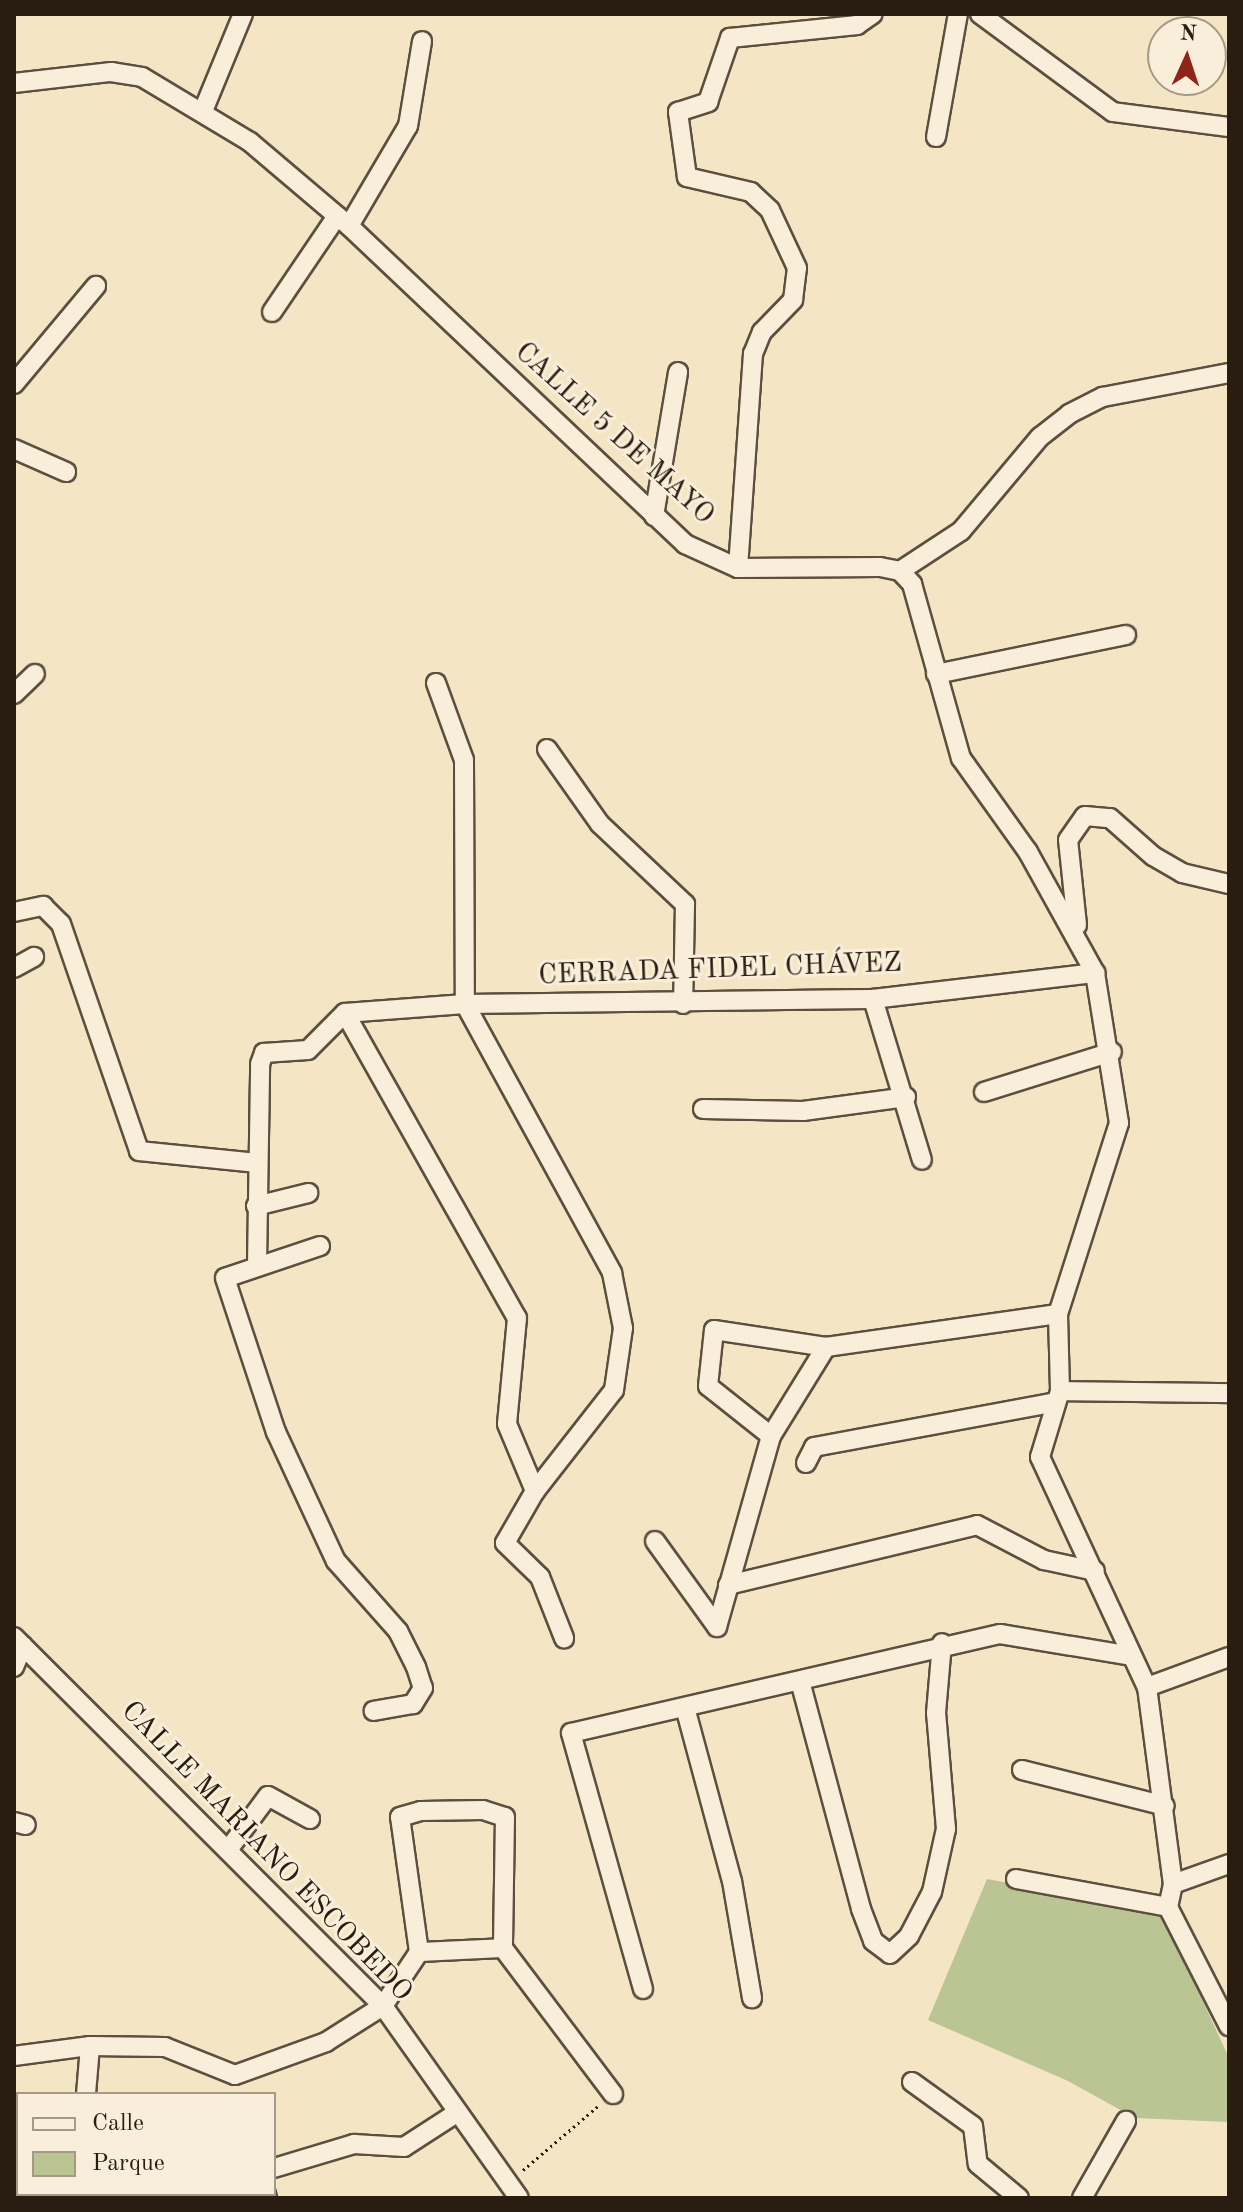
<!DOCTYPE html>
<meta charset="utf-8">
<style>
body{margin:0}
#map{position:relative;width:1243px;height:2212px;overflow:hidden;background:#f4e5c4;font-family:"Old Standard TT",serif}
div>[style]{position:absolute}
.green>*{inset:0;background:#bbc594}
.path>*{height:3px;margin-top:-1.5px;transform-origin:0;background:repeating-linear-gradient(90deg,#291d11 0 2px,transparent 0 6px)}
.roads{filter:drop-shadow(2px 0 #5c4f3e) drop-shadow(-2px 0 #5c4f3e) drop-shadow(0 2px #5c4f3e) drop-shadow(0 -2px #5c4f3e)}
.minor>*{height:18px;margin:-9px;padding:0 9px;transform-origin:9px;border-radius:9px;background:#f8eed9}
span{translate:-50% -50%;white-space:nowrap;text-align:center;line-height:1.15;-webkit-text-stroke:6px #f8eed9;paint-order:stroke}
.street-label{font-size:28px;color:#291d11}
.frame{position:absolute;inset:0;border:16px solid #291d11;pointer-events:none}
.legend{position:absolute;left:16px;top:2092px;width:260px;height:104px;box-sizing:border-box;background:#f8eed9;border:2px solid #a59a89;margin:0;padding:10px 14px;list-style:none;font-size:24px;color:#291d11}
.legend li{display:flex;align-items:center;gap:16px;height:40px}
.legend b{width:40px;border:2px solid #a59a89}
.north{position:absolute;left:1147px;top:16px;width:80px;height:80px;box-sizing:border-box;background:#f8eed9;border:2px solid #a59a89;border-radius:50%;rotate:3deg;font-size:22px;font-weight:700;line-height:32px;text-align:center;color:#291d11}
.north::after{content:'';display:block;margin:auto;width:28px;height:36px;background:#8f2418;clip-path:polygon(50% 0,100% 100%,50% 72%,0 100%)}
</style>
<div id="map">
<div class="green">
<div style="clip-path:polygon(987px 1879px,1162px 1912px,1229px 2058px,1229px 2122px,1135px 2118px,1068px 2081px,928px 2020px)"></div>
</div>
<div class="path">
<div style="left:523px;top:2170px;width:100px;rotate:-40.5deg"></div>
</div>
<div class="roads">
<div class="minor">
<div style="left:980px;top:14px;width:165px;rotate:36.4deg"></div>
<div style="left:1113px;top:112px;width:117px;rotate:7.4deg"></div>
<div style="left:14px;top:83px;width:98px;rotate:-6.5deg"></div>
<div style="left:111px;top:72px;width:31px;rotate:9deg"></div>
<div style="left:142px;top:77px;width:126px;rotate:31deg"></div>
<div style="left:250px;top:142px;width:130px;rotate:40.3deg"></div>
<div style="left:349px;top:226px;width:463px;rotate:43.4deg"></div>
<div style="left:685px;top:544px;width:58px;rotate:24.4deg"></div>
<div style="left:738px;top:568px;width:142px;rotate:-0.4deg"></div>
<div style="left:880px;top:567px;width:20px;rotate:11deg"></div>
<div style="left:900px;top:571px;width:18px;rotate:47deg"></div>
<div style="left:912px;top:584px;width:181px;rotate:74.3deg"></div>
<div style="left:961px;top:758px;width:115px;rotate:54.5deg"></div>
<div style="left:1028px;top:852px;width:138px;rotate:61deg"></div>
<div style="left:1095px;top:973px;width:152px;rotate:80.9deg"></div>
<div style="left:1119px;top:1123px;width:201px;rotate:107.7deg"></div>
<div style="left:1058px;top:1314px;width:77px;rotate:88.5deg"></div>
<div style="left:1060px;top:1391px;width:69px;rotate:106.9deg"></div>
<div style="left:1040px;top:1457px;width:254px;rotate:65.1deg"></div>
<div style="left:1147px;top:1687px;width:199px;rotate:82.5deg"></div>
<div style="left:1173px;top:1884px;width:24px;rotate:102deg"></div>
<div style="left:1168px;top:1907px;width:134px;rotate:62.9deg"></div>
<div style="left:203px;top:111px;width:105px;rotate:-67.6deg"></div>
<div style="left:936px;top:137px;width:125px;rotate:-79.9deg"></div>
<div style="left:349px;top:226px;width:116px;rotate:-59.5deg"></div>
<div style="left:408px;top:126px;width:86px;rotate:-80.6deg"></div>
<div style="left:272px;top:312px;width:116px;rotate:-55.9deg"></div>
<div style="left:14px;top:384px;width:128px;rotate:-50.1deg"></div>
<div style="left:14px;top:449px;width:57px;rotate:23.9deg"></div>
<div style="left:654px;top:516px;width:146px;rotate:-80.5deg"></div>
<div style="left:738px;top:568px;width:215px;rotate:-86deg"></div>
<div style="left:753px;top:354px;width:24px;rotate:-68deg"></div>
<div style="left:762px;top:332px;width:45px;rotate:-45.9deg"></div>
<div style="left:793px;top:300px;width:32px;rotate:-83deg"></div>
<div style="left:797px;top:268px;width:64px;rotate:-115deg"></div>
<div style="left:770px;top:210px;width:26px;rotate:-137deg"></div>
<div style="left:751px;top:192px;width:66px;rotate:-166.8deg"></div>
<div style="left:687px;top:177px;width:66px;rotate:-97.9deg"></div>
<div style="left:678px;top:112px;width:32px;rotate:-18deg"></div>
<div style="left:708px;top:102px;width:68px;rotate:-71deg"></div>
<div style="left:730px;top:38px;width:128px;rotate:-5.8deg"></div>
<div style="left:857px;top:25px;width:19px;rotate:-35deg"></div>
<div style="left:900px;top:571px;width:73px;rotate:-33.3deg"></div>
<div style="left:961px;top:531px;width:123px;rotate:-50deg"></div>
<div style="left:1040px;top:437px;width:37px;rotate:-38deg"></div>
<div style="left:1069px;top:414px;width:38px;rotate:-27deg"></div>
<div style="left:1103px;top:397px;width:128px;rotate:-10.8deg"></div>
<div style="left:936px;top:674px;width:194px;rotate:-11.6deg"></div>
<div style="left:436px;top:683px;width:82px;rotate:70deg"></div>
<div style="left:464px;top:760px;width:244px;rotate:89.8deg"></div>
<div style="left:465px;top:1004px;width:307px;rotate:61.3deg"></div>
<div style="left:612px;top:1273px;width:56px;rotate:78.7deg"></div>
<div style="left:623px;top:1328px;width:63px;rotate:98.3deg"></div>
<div style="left:614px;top:1390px;width:128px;rotate:128deg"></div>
<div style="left:535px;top:1491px;width:60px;rotate:120deg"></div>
<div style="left:505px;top:1543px;width:49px;rotate:44.2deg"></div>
<div style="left:540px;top:1577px;width:66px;rotate:68.5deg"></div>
<div style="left:14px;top:694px;width:29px;rotate:-44deg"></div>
<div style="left:547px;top:749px;width:92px;rotate:54.8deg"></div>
<div style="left:600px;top:824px;width:117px;rotate:43.3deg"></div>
<div style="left:685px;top:904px;width:100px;rotate:91.1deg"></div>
<div style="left:14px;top:912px;width:30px;rotate:-12deg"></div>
<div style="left:43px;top:906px;width:25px;rotate:45deg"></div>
<div style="left:61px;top:924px;width:240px;rotate:71deg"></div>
<div style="left:139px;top:1151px;width:119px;rotate:5.8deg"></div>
<div style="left:1077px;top:925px;width:85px;rotate:-96deg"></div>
<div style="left:1068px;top:840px;width:29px;rotate:-55deg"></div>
<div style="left:1085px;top:816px;width:25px;rotate:5deg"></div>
<div style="left:1110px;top:818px;width:57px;rotate:41.5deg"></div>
<div style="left:1153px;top:856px;width:34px;rotate:30deg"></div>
<div style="left:1182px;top:873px;width:48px;rotate:13.2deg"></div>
<div style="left:14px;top:968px;width:23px;rotate:-29deg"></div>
<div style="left:873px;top:999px;width:168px;rotate:73.1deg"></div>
<div style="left:345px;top:1013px;width:350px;rotate:60.6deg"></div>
<div style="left:517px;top:1318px;width:106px;rotate:95.4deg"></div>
<div style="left:507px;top:1424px;width:73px;rotate:67.3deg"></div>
<div style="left:984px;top:1092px;width:134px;rotate:-17.4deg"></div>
<div style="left:703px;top:1109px;width:100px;rotate:1.1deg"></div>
<div style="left:803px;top:1111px;width:104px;rotate:-7.7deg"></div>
<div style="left:256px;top:1206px;width:54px;rotate:-14deg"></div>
<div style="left:320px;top:1246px;width:100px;rotate:161.4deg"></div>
<div style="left:225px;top:1278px;width:162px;rotate:71.7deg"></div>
<div style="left:276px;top:1432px;width:142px;rotate:65.1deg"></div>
<div style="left:336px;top:1561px;width:94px;rotate:48.5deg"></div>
<div style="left:398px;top:1631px;width:40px;rotate:63.4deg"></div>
<div style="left:416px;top:1667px;width:22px;rotate:72deg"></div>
<div style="left:423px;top:1688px;width:19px;rotate:122deg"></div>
<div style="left:413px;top:1704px;width:40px;rotate:170deg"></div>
<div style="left:257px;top:1265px;width:201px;rotate:-89.1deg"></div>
<div style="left:260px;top:1064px;width:12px;rotate:-70deg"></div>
<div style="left:264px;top:1053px;width:44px;rotate:-3.9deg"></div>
<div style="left:308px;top:1050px;width:52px;rotate:-45deg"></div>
<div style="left:345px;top:1013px;width:120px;rotate:-4.3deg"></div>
<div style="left:465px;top:1004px;width:408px;rotate:-0.7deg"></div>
<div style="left:873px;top:999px;width:224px;rotate:-6.7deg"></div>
<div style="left:1060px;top:1391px;width:169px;rotate:0.7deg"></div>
<div style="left:771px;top:1436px;width:80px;rotate:-141.6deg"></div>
<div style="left:708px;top:1386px;width:56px;rotate:-83.9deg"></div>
<div style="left:714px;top:1330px;width:113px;rotate:8.6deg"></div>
<div style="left:826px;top:1347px;width:234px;rotate:-8.1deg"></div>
<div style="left:806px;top:1463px;width:18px;rotate:-63deg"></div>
<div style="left:814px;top:1447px;width:246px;rotate:-10.5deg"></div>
<div style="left:655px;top:1541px;width:106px;rotate:54.2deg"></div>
<div style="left:728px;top:1585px;width:256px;rotate:-13.5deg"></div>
<div style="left:977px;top:1525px;width:76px;rotate:27.6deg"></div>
<div style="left:1044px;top:1560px;width:52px;rotate:12.2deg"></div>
<div style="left:717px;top:1627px;width:198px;rotate:-74.2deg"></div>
<div style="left:771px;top:1436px;width:105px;rotate:-58.3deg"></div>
<div style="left:14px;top:1637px;width:522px;rotate:45deg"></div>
<div style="left:383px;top:2006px;width:235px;rotate:54.7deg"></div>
<div style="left:14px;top:1667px;width:23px;rotate:-67deg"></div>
<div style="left:800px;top:1681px;width:236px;rotate:75deg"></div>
<div style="left:861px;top:1909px;width:34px;rotate:69deg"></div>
<div style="left:873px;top:1941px;width:21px;rotate:37deg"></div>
<div style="left:890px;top:1954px;width:26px;rotate:-43deg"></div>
<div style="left:909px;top:1936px;width:50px;rotate:-62.4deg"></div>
<div style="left:932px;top:1892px;width:65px;rotate:-77.5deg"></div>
<div style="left:946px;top:1829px;width:116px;rotate:-94.9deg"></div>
<div style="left:936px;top:1713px;width:70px;rotate:-85.1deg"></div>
<div style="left:1147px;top:1687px;width:87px;rotate:-20.1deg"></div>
<div style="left:686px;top:1711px;width:176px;rotate:74.9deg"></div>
<div style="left:732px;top:1881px;width:119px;rotate:80.3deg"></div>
<div style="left:1022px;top:1770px;width:147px;rotate:14.1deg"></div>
<div style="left:14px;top:1822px;width:12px;rotate:14deg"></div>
<div style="left:228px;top:1850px;width:67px;rotate:-53.5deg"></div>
<div style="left:268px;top:1796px;width:48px;rotate:28.7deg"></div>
<div style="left:1016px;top:1879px;width:155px;rotate:10.4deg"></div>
<div style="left:1173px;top:1884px;width:59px;rotate:-19.7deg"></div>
<div style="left:503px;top:1948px;width:183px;rotate:53deg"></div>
<div style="left:419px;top:1952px;width:84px;rotate:-2.7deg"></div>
<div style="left:643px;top:1989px;width:266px;rotate:-105.7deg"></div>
<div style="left:571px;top:1733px;width:440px;rotate:-13deg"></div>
<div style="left:1000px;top:1634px;width:133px;rotate:9.5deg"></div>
<div style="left:14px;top:2056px;width:77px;rotate:-7.5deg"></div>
<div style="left:90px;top:2046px;width:75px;rotate:0.8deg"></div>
<div style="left:165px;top:2047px;width:75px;rotate:21.8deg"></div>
<div style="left:235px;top:2075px;width:97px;rotate:-19.9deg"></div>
<div style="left:326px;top:2042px;width:67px;rotate:-32.3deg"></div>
<div style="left:383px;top:2006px;width:65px;rotate:-56.3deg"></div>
<div style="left:419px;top:1952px;width:136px;rotate:-98deg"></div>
<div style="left:400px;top:1817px;width:22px;rotate:-16deg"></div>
<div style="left:421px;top:1811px;width:62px;rotate:-0.9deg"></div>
<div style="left:483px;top:1810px;width:23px;rotate:18deg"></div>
<div style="left:505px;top:1817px;width:131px;rotate:90.9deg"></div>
<div style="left:912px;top:2082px;width:75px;rotate:35.8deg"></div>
<div style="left:973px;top:2126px;width:38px;rotate:83deg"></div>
<div style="left:978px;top:2164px;width:53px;rotate:39.7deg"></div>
<div style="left:86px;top:2094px;width:48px;rotate:-85.2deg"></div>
<div style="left:274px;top:2168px;width:84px;rotate:-16.7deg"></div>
<div style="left:354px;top:2144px;width:50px;rotate:3.4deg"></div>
<div style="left:404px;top:2147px;width:64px;rotate:-32.9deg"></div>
<div style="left:266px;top:2194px;width:4px;rotate:76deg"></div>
<div style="left:79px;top:2198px;width:4px;rotate:-90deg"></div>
<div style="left:1082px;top:2198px;width:89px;rotate:-60.3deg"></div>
</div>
</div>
<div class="street-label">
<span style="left:614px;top:434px;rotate:42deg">CALLE 5 DE MAYO</span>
<span style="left:720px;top:970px;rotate:-2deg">CERRADA FIDEL CHÁVEZ</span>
<span style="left:266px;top:1852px;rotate:46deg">CALLE MARIANO ESCOBEDO</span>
</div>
<div class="frame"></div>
<ul class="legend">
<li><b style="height:10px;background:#f8eed9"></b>Calle</li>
<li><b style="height:22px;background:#bbc594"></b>Parque</li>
</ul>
<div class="north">N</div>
</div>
